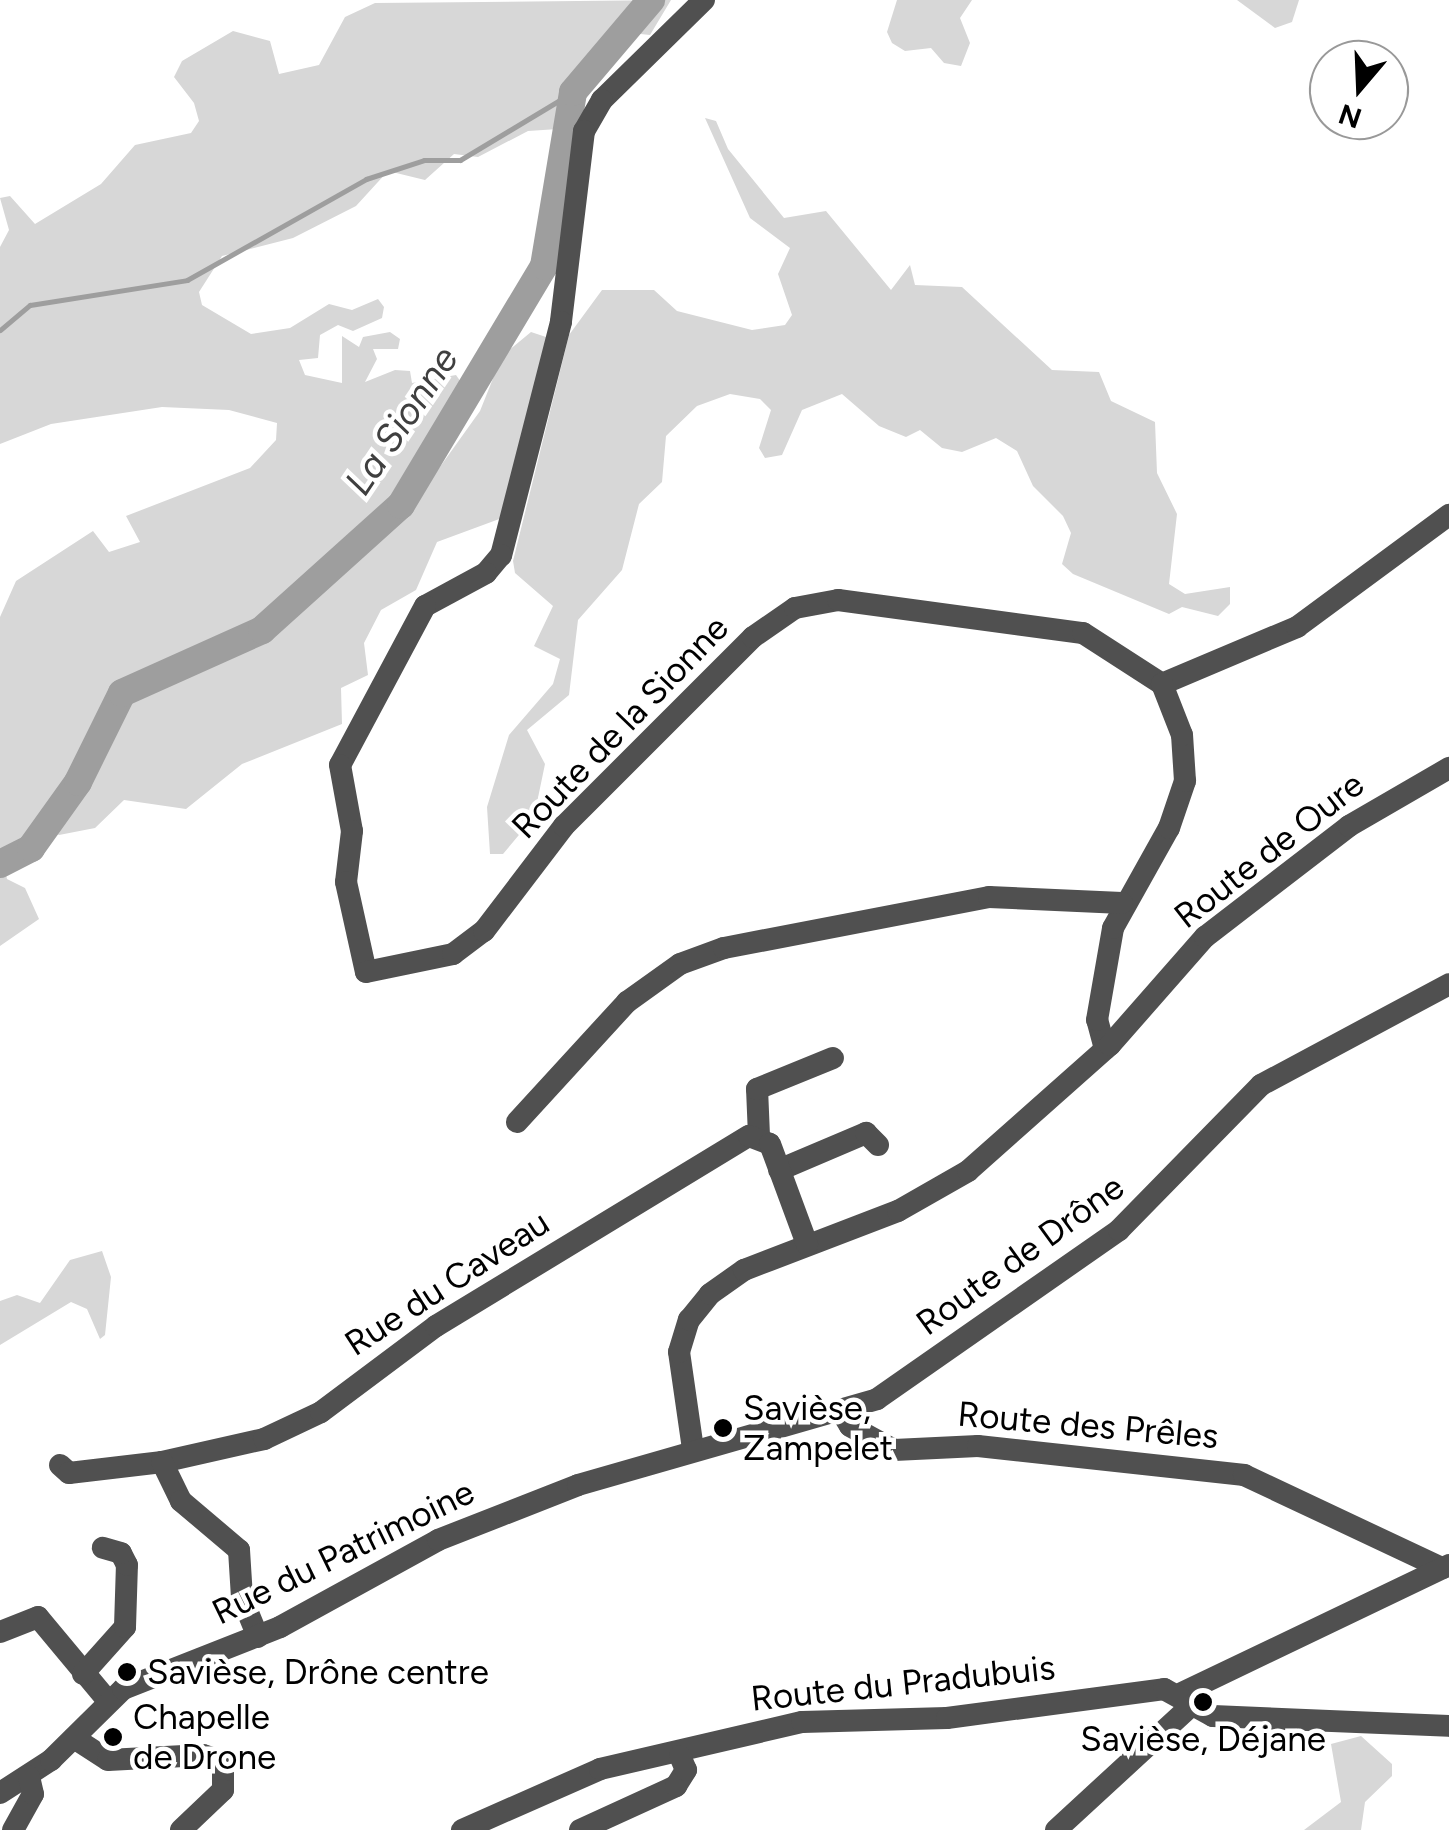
<!DOCTYPE html>
<meta charset="utf-8">
<style>
body{margin:0}
#map{position:relative;width:1449px;height:1830px;overflow:hidden;background:#fff;font-family:Figtree,sans-serif}
div>[style]{position:absolute}
.green>*{inset:0;background:#d7d7d7}
.stream>*{height:5px;margin:-2.5px;padding:0 2.5px;transform-origin:2.5px;border-radius:2.5px;background:#9e9e9e}
.river>*{height:28px;margin:-14px;padding:0 14px;transform-origin:14px;border-radius:14px;background:#9e9e9e}
.minor>*{height:22px;margin:-11px;padding:0 11px;transform-origin:11px;border-radius:11px;background:#505050}
.dots>*{width:28px;height:28px;translate:-50% -50%;box-sizing:border-box;border:5px solid #fff;border-radius:50%}
span{translate:-50% -50%;white-space:nowrap;text-align:center;line-height:1.15;-webkit-text-stroke:9px #fff;paint-order:stroke}
.street-label{font-size:35px;color:#000}
.poi-label{font-size:35px;color:#000}
.left{translate:0 -50%;text-align:left}
.water-label{font-size:38px;color:#3f3f3f;font-style:italic}
.north{position:absolute;left:1309px;top:40px;width:100px;height:100px;box-sizing:border-box;background:#fff;border:2px solid #999;border-radius:50%;rotate:199deg;font-size:28px;font-weight:700;line-height:40px;text-align:center;color:#000}
.north::after{content:'';display:block;margin:auto;width:35px;height:45px;background:#000;clip-path:polygon(50% 0,100% 100%,50% 72%,0 100%)}
</style>
<div id="map">
<div class="green">
<div style="clip-path:polygon(671px 0,650px 35px,631px 33px,578px 69px,558px 129px,528px 131px,478px 157px,454px 154px,425px 180px,388px 171px,356px 206px,293px 238px,222px 256px,199px 292px,202px 305px,251px 334px,290px 328px,329px 304px,352px 310px,378px 299px,384px 307px,382px 318px,353px 331px,338px 325px,320px 335px,318px 358px,299px 360px,305px 375px,342px 383px,342px 336px,359px 347px,363px 337px,390px 332px,400px 339px,398px 349px,373px 349px,377px 359px,365px 382px,395px 370px,410px 371px,412px 383px,456px 375px,463px 385px,459px 401px,403px 491px,412px 506px,480px 411px,502px 356px,531px 332px,549px 338px,502px 518px,437px 542px,416px 590px,381px 610px,364px 643px,368px 675px,341px 688px,342px 724px,242px 764px,186px 809px,124px 800px,95px 828px,59px 835px,43px 827px,39px 837px,13px 845px,2px 857px,7px 879px,25px 888px,39px 919px,0 946px,0 617px,16px 581px,93px 531px,109px 552px,140px 542px,126px 516px,250px 468px,276px 440px,277px 423px,229px 410px,162px 407px,51px 424px,0 444px,0 247px,9px 230px,0 198px,10px 196px,35px 224px,101px 184px,135px 145px,191px 133px,199px 121px,194px 103px,174px 77px,182px 61px,233px 31px,270px 41px,279px 74px,319px 65px,345px 17px,375px 3px)"></div>
<div style="clip-path:polygon(897px 0,972px 0,960px 18px,970px 43px,961px 66px,944px 63px,931px 48px,905px 51px,892px 43px,887px 32px)"></div>
<div style="clip-path:polygon(1237px 0,1299px 0,1292px 22px,1275px 28px)"></div>
<div style="clip-path:polygon(705px 118px,716px 121px,728px 149px,784px 218px,826px 211px,891px 290px,910px 265px,915px 285px,962px 287px,1052px 370px,1099px 372px,1111px 401px,1155px 422px,1157px 473px,1177px 514px,1169px 584px,1185px 594px,1230px 587px,1230px 604px,1218px 616px,1182px 607px,1169px 614px,1073px 574px,1062px 564px,1071px 533px,1063px 516px,1033px 486px,1017px 451px,996px 438px,962px 452px,942px 448px,920px 430px,906px 437px,879px 426px,842px 394px,802px 410px,782px 455px,765px 458px,759px 448px,771px 410px,760px 399px,730px 394px,697px 406px,666px 436px,662px 482px,639px 504px,622px 570px,578px 620px,569px 695px,527px 730px,545px 764px,534px 817px,503px 854px,490px 854px,487px 807px,509px 735px,553px 684px,560px 659px,534px 646px,553px 606px,515px 573px,513px 561px,569px 335px,602px 290px,654px 290px,677px 311px,752px 330px,785px 325px,792px 315px,778px 274px,790px 248px,750px 218px)"></div>
<div style="clip-path:polygon(102px 1251px,111px 1277px,105px 1335px,100px 1339px,87px 1309px,71px 1302px,0 1345px,0 1301px,17px 1295px,40px 1303px,70px 1260px)"></div>
<div style="clip-path:polygon(1361px 1736px,1392px 1764px,1392px 1776px,1365px 1802px,1361px 1830px,1304px 1830px,1341px 1802px,1331px 1744px)"></div>
</div>
<div class="stream">
<div style="left:0;top:330px;width:39px;rotate:-40deg"></div>
<div style="left:30px;top:305px;width:159px;rotate:-9deg"></div>
<div style="left:187px;top:280px;width:206px;rotate:-29.4deg"></div>
<div style="left:366px;top:179px;width:61px;rotate:-18.1deg"></div>
<div style="left:424px;top:160px;width:36px"></div>
<div style="left:460px;top:160px;width:132px;rotate:-31deg"></div>
</div>
<div class="river">
<div style="left:0;top:864px;width:35px;rotate:-27deg"></div>
<div style="left:31px;top:848px;width:81px;rotate:-54.5deg"></div>
<div style="left:78px;top:782px;width:99px;rotate:-63.7deg"></div>
<div style="left:122px;top:693px;width:154px;rotate:-24.2deg"></div>
<div style="left:262px;top:630px;width:187px;rotate:-42deg"></div>
<div style="left:401px;top:505px;width:279px;rotate:-59.1deg"></div>
<div style="left:544px;top:266px;width:176px;rotate:-80.5deg"></div>
<div style="left:573px;top:92px;width:121px;rotate:-49.7deg"></div>
</div>
<div class="minor">
<div style="left:704px;top:0;width:143px;rotate:135.6deg"></div>
<div style="left:602px;top:100px;width:36px;rotate:120deg"></div>
<div style="left:584px;top:131px;width:192px;rotate:96.9deg"></div>
<div style="left:561px;top:322px;width:241px;rotate:104.4deg"></div>
<div style="left:501px;top:555px;width:23px;rotate:130deg"></div>
<div style="left:486px;top:573px;width:69px;rotate:151.6deg"></div>
<div style="left:425px;top:606px;width:180px;rotate:118.1deg"></div>
<div style="left:340px;top:765px;width:67px;rotate:79.7deg"></div>
<div style="left:352px;top:831px;width:51px;rotate:96.7deg"></div>
<div style="left:346px;top:882px;width:92px;rotate:77.5deg"></div>
<div style="left:366px;top:972px;width:89px;rotate:-11.7deg"></div>
<div style="left:453px;top:954px;width:39px;rotate:-37deg"></div>
<div style="left:484px;top:931px;width:132px;rotate:-52.7deg"></div>
<div style="left:564px;top:826px;width:267px;rotate:-45deg"></div>
<div style="left:753px;top:637px;width:51px;rotate:-34.6deg"></div>
<div style="left:795px;top:608px;width:44px;rotate:-10.5deg"></div>
<div style="left:838px;top:600px;width:247px;rotate:7.7deg"></div>
<div style="left:1083px;top:633px;width:94px;rotate:32.8deg"></div>
<div style="left:1162px;top:684px;width:147px;rotate:-22.9deg"></div>
<div style="left:1297px;top:627px;width:189px;rotate:-36.4deg"></div>
<div style="left:1105px;top:1049px;width:30px;rotate:-105deg"></div>
<div style="left:1097px;top:1020px;width:93px;rotate:-80.1deg"></div>
<div style="left:1113px;top:928px;width:115px;rotate:-60.8deg"></div>
<div style="left:1169px;top:828px;width:50px;rotate:-71.2deg"></div>
<div style="left:1185px;top:781px;width:46px;rotate:-93.7deg"></div>
<div style="left:1182px;top:735px;width:55px;rotate:-111.4deg"></div>
<div style="left:517px;top:1122px;width:163px;rotate:-47.5deg"></div>
<div style="left:627px;top:1002px;width:65px;rotate:-35.6deg"></div>
<div style="left:680px;top:964px;width:47px;rotate:-20deg"></div>
<div style="left:724px;top:948px;width:270px;rotate:-10.9deg"></div>
<div style="left:989px;top:897px;width:133px;rotate:2.6deg"></div>
<div style="left:759px;top:1136px;width:47px;rotate:-92.4deg"></div>
<div style="left:757px;top:1089px;width:82px;rotate:-22.2deg"></div>
<div style="left:779px;top:1170px;width:95px;rotate:-23deg"></div>
<div style="left:866px;top:1133px;width:17px;rotate:45deg"></div>
<div style="left:841px;top:1411px;width:17px;rotate:59deg"></div>
<div style="left:850px;top:1426px;width:50px;rotate:28.6deg"></div>
<div style="left:894px;top:1450px;width:84px;rotate:-2.7deg"></div>
<div style="left:978px;top:1446px;width:268px;rotate:6.2deg"></div>
<div style="left:1244px;top:1475px;width:219px;rotate:25.2deg"></div>
<div style="left:693px;top:1449px;width:98px;rotate:-98.2deg"></div>
<div style="left:679px;top:1352px;width:34px;rotate:-73deg"></div>
<div style="left:689px;top:1320px;width:33px;rotate:-51deg"></div>
<div style="left:710px;top:1294px;width:42px;rotate:-35.2deg"></div>
<div style="left:744px;top:1270px;width:165px;rotate:-21deg"></div>
<div style="left:898px;top:1211px;width:81px;rotate:-29.7deg"></div>
<div style="left:968px;top:1171px;width:190px;rotate:-41.6deg"></div>
<div style="left:1110px;top:1045px;width:144px;rotate:-48.7deg"></div>
<div style="left:1205px;top:937px;width:182px;rotate:-37.6deg"></div>
<div style="left:1349px;top:826px;width:116px;rotate:-30.1deg"></div>
<div style="left:162px;top:1462px;width:105px;rotate:-12.7deg"></div>
<div style="left:264px;top:1439px;width:63px;rotate:-25.3deg"></div>
<div style="left:321px;top:1412px;width:144px;rotate:-36.8deg"></div>
<div style="left:436px;top:1326px;width:366px;rotate:-31.3deg"></div>
<div style="left:749px;top:1136px;width:22px;rotate:21deg"></div>
<div style="left:770px;top:1144px;width:107px;rotate:69.7deg"></div>
<div style="left:60px;top:1465px;width:12px;rotate:42deg"></div>
<div style="left:69px;top:1473px;width:94px;rotate:-6.7deg"></div>
<div style="left:162px;top:1462px;width:43px;rotate:64deg"></div>
<div style="left:181px;top:1501px;width:76px;rotate:40.2deg"></div>
<div style="left:239px;top:1550px;width:48px;rotate:86.4deg"></div>
<div style="left:242px;top:1598px;width:42px;rotate:67.7deg"></div>
<div style="left:0;top:1632px;width:41px;rotate:-21.5deg"></div>
<div style="left:38px;top:1617px;width:109px;rotate:50.2deg"></div>
<div style="left:83px;top:1674px;width:63px;rotate:-48.2deg"></div>
<div style="left:125px;top:1627px;width:62px;rotate:-88.2deg"></div>
<div style="left:127px;top:1565px;width:13px;rotate:-117deg"></div>
<div style="left:121px;top:1553px;width:19px;rotate:-164deg"></div>
<div style="left:1182px;top:1693px;width:296px;rotate:-25.6deg"></div>
<div style="left:74px;top:1738px;width:40px;rotate:32.9deg"></div>
<div style="left:108px;top:1760px;width:95px;rotate:-3deg"></div>
<div style="left:203px;top:1755px;width:21px;rotate:19deg"></div>
<div style="left:223px;top:1762px;width:28px;rotate:90deg"></div>
<div style="left:223px;top:1790px;width:58px;rotate:136.4deg"></div>
<div style="left:0;top:1793px;width:61px;rotate:-32.9deg"></div>
<div style="left:51px;top:1760px;width:101px;rotate:-44.6deg"></div>
<div style="left:123px;top:1689px;width:169px;rotate:-21.5deg"></div>
<div style="left:280px;top:1627px;width:180px;rotate:-28.8deg"></div>
<div style="left:438px;top:1540px;width:150px;rotate:-21.4deg"></div>
<div style="left:578px;top:1485px;width:311px;rotate:-16deg"></div>
<div style="left:877px;top:1399px;width:295px;rotate:-34.9deg"></div>
<div style="left:1119px;top:1230px;width:203px;rotate:-45.6deg"></div>
<div style="left:1261px;top:1085px;width:213px;rotate:-28.2deg"></div>
<div style="left:13px;top:1830px;width:41px;rotate:-60.9deg"></div>
<div style="left:33px;top:1794px;width:18px;rotate:-103deg"></div>
<div style="left:462px;top:1830px;width:151px;rotate:-23.8deg"></div>
<div style="left:600px;top:1769px;width:207px;rotate:-13.1deg"></div>
<div style="left:802px;top:1722px;width:145px;rotate:-1.6deg"></div>
<div style="left:947px;top:1718px;width:219px;rotate:-7.6deg"></div>
<div style="left:1164px;top:1689px;width:56px;rotate:28.9deg"></div>
<div style="left:1213px;top:1716px;width:236px;rotate:2.4deg"></div>
<div style="left:580px;top:1830px;width:106px;rotate:-24.6deg"></div>
<div style="left:676px;top:1786px;width:19px;rotate:-58deg"></div>
<div style="left:686px;top:1770px;width:15px;rotate:-113deg"></div>
<div style="left:1056px;top:1830px;width:185px;rotate:-42.6deg"></div>
</div>
<div class="dots">
<div style="left:723px;top:1428px;background:#000"></div>
<div style="left:127px;top:1672px;background:#000"></div>
<div style="left:1203px;top:1702px;background:#000"></div>
<div style="left:113px;top:1737px;background:#000"></div>
</div>
<div class="street-label">
<span style="left:620px;top:727px;rotate:-46deg">Route de la Sionne</span>
<span style="left:1269px;top:850px;rotate:-38deg">Route de Oure</span>
<span style="left:1020px;top:1255px;rotate:-36deg">Route de Drône</span>
<span style="left:447px;top:1283px;rotate:-33deg">Rue du Caveau</span>
<span style="left:1088px;top:1425px;rotate:5deg">Route des Prêles</span>
<span style="left:343px;top:1552px;rotate:-26deg">Rue du Patrimoine</span>
<span style="left:903px;top:1683px;rotate:-6deg">Route du Pradubuis</span>
</div>
<div class="poi-label">
<span class="left" style="left:743px;top:1428px">Savièse,<br>Zampelet</span>
<span class="left" style="left:147px;top:1672px">Savièse, Drône centre</span>
<span class="left" style="left:133px;top:1737px">Chapelle<br>de Drone</span>
<span style="left:1203px;top:1739px">Savièse, Déjane</span>
</div>
<div class="water-label">
<span style="left:402px;top:421px;rotate:-56deg">La Sionne</span>
</div>
<div class="north">N</div>
</div>
